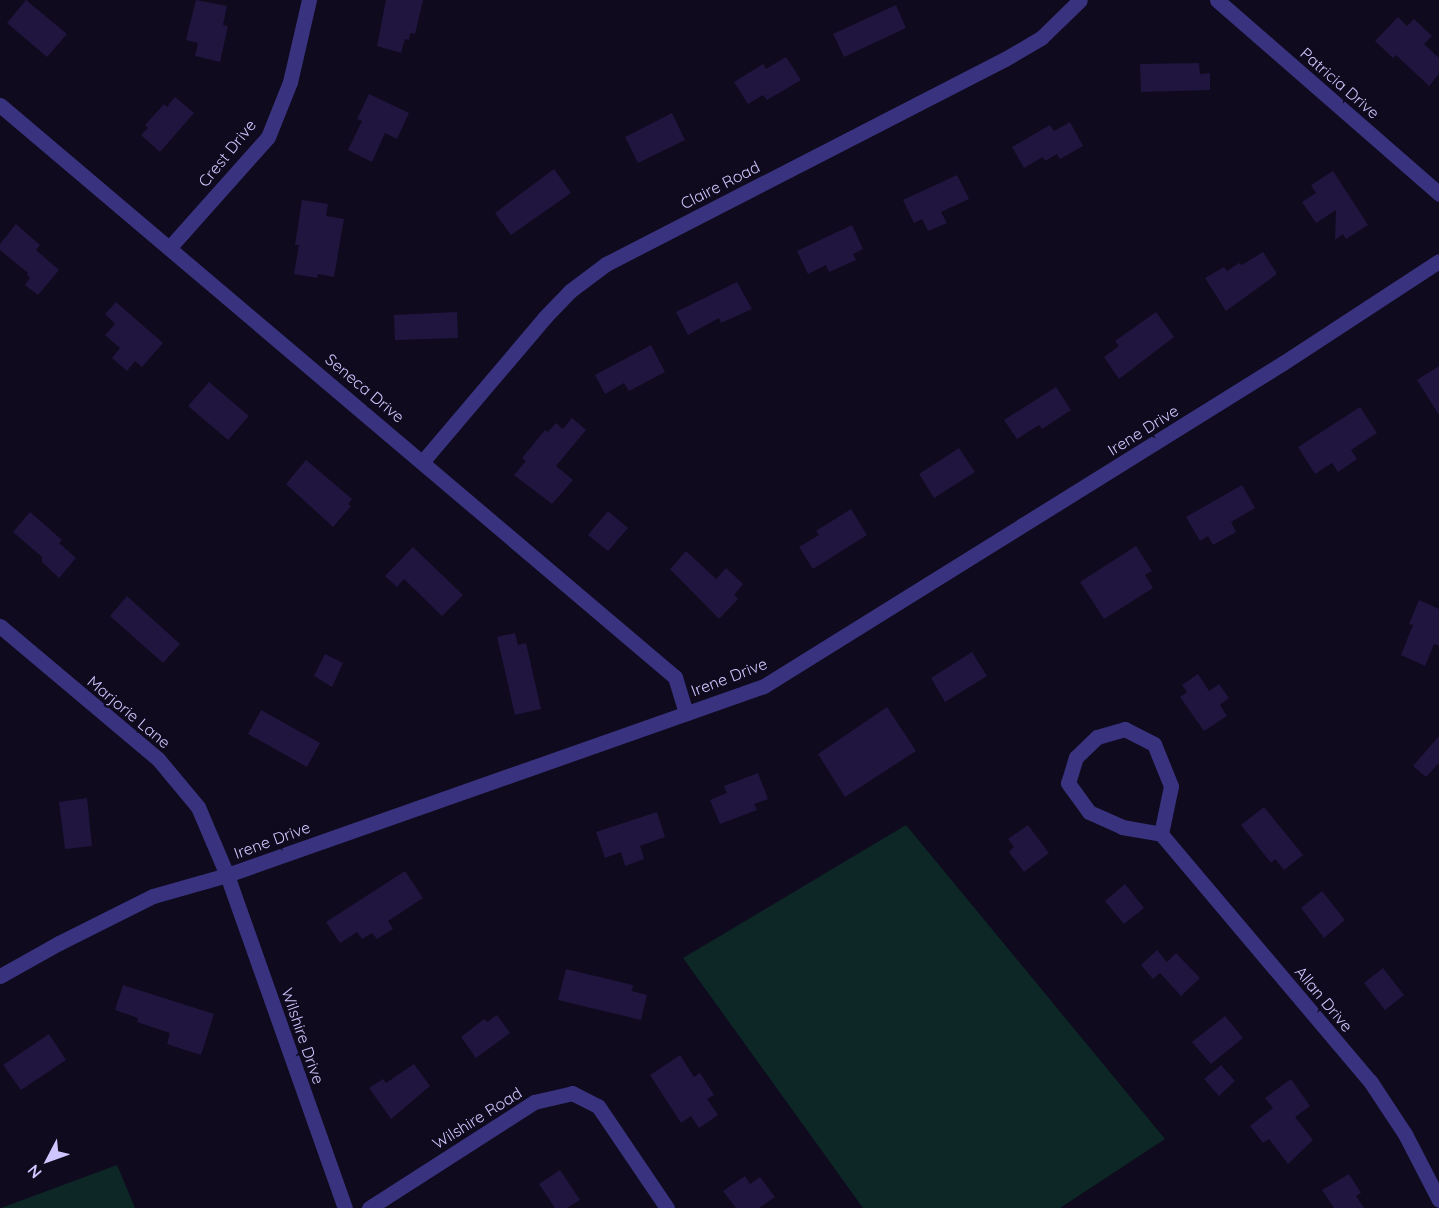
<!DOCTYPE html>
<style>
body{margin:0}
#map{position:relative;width:1439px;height:1208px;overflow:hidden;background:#0f0a1d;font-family:Quicksand,sans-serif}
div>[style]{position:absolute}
.green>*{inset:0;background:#0d2727}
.building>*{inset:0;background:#20153f}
.minor>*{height:15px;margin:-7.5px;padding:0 7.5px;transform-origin:7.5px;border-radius:7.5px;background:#39327f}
span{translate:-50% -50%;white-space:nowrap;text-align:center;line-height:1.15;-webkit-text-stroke:5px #0f0a1d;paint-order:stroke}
.street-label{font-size:16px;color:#d0c6ff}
.north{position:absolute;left:18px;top:1130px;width:60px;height:60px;-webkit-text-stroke:4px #0f0a1d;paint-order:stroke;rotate:229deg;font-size:16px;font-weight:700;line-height:24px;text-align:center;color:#d0c6ff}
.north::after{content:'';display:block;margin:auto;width:21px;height:27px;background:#d0c6ff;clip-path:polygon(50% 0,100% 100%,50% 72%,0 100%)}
</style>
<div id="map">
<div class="green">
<div style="clip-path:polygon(906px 825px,1165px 1139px,1060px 1208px,863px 1208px,683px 958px)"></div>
<div style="clip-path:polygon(117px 1165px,135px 1208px,1px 1208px)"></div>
</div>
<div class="building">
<div style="clip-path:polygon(26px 0,67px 34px,47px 57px,7px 23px)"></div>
<div style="clip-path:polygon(196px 0,227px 6px,223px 25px,228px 26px,220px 62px,195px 56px,198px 43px,186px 40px)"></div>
<div style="clip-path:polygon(386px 0,423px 0,415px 34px,410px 33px,409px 40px,405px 39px,401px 53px,377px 46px)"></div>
<div style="clip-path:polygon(896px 5px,906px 28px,844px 57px,833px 34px)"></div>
<div style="clip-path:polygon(1398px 17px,1407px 26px,1414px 19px,1432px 36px,1424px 44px,1439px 58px,1439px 74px,1429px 86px,1396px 55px,1393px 58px,1375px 41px)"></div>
<div style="clip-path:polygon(786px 57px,801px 80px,767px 100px,763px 95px,748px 104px,734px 82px,763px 64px,766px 69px)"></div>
<div style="clip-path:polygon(1199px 63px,1200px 74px,1210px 73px,1210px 90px,1141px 92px,1140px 64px)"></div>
<div style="clip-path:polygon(369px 94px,409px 113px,397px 139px,385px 133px,372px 162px,348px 150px,362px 121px,357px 119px)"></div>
<div style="clip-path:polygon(175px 97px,194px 113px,160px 152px,141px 135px,148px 128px,145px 125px,164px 104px,167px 107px)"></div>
<div style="clip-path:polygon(672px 113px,685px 140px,638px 163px,625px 137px)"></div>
<div style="clip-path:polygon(1070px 122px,1083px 146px,1060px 159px,1057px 154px,1045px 161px,1043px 157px,1024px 168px,1012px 147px,1050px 125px,1054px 131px)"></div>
<div style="clip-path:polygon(554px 169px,571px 193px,511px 235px,495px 213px)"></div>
<div style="clip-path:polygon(1333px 171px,1368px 225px,1346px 239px,1343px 234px,1335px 240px,1336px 210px,1316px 223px,1302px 202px,1316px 193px,1311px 185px)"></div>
<div style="clip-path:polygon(957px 175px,969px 199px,941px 212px,947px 223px,928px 231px,922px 219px,914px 223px,903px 200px)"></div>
<div style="clip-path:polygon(302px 200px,328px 204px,326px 216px,344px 219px,334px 277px,318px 274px,317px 278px,294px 274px,299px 245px,295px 245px)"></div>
<div style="clip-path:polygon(16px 224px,40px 245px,36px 250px,59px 270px,38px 295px,25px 285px,30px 278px,27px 275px,28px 273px,0 250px,0 244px)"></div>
<div style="clip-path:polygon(852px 225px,863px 249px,853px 254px,856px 260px,829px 272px,826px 265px,808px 274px,797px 251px)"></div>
<div style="clip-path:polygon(1263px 252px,1277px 274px,1226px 311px,1205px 278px,1224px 267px,1227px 271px,1239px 263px,1242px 265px)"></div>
<div style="clip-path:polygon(737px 282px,752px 309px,721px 323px,719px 318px,688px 335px,676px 312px)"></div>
<div style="clip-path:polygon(116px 302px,163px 343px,142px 367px,135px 361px,127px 371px,112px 358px,120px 348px,105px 335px,115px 324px,105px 314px)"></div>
<div style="clip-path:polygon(457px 312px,458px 338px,395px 340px,394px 315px)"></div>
<div style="clip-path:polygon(1156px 312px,1174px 337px,1119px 379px,1104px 357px,1119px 346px,1115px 341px)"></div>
<div style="clip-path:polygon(651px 345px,665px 372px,629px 391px,624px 383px,605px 394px,595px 375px)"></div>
<div style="clip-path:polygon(1439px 366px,1439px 415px,1417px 380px)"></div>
<div style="clip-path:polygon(209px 382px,249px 416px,228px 440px,188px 406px)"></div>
<div style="clip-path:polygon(1056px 387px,1071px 410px,1042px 429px,1039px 425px,1017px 439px,1004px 420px)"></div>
<div style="clip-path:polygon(1360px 407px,1377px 433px,1351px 450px,1357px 459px,1338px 472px,1332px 463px,1315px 474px,1298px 447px)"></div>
<div style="clip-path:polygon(572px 418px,586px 430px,556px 466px,573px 480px,552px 504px,514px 475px,526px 461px,522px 458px,545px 430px,548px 432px,556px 423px,563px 429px)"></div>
<div style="clip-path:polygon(959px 448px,975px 472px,934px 498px,919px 474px)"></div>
<div style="clip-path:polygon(306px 460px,352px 499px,348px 504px,351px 506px,333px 527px,286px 484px)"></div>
<div style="clip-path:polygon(1242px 485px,1255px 508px,1231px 522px,1236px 532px,1213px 545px,1208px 536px,1200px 541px,1186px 517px)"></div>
<div style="clip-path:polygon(851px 509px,867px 535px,813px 569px,799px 547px,819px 535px,816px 531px)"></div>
<div style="clip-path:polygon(608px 511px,628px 528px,608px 551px,588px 535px)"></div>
<div style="clip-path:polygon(30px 512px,62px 540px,59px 543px,76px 558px,59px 578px,42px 562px,42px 557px,13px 532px)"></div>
<div style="clip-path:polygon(1136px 546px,1152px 571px,1145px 575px,1153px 588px,1104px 619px,1080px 582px)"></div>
<div style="clip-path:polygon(413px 547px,463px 595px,442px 616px,404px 579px,397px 587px,385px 576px)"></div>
<div style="clip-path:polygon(686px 551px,716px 579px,726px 568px,743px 584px,734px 595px,738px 599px,719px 619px,670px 569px)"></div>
<div style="clip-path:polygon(127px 596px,180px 644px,163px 663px,110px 616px)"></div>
<div style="clip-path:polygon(1419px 600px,1439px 609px,1439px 646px,1434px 644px,1425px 666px,1401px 655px,1413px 625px,1409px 624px)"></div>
<div style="clip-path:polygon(515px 633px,518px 645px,526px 643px,541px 709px,515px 715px,497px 637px)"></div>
<div style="clip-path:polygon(972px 652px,987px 676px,945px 702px,931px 678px)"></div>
<div style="clip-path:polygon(325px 654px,343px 663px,332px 687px,314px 676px)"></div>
<div style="clip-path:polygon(1198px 674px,1209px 691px,1219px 684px,1229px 698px,1220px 705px,1227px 716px,1204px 731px,1180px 697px,1187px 692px,1182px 685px)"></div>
<div style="clip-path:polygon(887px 707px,916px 751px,845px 797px,818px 754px)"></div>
<div style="clip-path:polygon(261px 710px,320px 743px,307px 767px,248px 734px)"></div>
<div style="clip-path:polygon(1439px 736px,1439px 763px,1426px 777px,1413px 766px)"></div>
<div style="clip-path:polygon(758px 773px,768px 799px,754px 804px,757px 810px,720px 824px,710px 800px,727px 793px,724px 786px)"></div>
<div style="clip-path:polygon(87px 798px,92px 846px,65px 849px,59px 802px)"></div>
<div style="clip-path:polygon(1264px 807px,1303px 855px,1284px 870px,1275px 859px,1271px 863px,1241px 825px)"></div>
<div style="clip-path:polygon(657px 812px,665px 837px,640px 846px,644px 859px,625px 866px,621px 852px,605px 858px,596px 832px)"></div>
<div style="clip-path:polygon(1028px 825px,1049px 853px,1024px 872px,1009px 852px,1014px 847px,1008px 839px)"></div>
<div style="clip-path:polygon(405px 871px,423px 898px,388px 921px,393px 929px,377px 939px,372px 933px,362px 939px,357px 932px,340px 943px,326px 922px)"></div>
<div style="clip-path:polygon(1125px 884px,1144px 908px,1124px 924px,1105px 901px)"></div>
<div style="clip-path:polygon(1322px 891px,1345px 920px,1324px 938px,1301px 908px)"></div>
<div style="clip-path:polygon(1157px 950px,1167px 962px,1176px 953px,1200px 978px,1181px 996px,1160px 973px,1153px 979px,1141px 965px)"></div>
<div style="clip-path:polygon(1383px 968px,1404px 995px,1385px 1010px,1364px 983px)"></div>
<div style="clip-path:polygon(566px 969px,633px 985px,632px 991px,647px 995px,641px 1020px,558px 1000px)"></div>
<div style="clip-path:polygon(123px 985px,214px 1014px,201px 1055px,167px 1044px,170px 1033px,137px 1022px,138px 1018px,115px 1010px)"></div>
<div style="clip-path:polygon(497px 1015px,510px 1033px,476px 1058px,461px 1037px,484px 1019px,487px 1022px)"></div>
<div style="clip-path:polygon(1225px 1016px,1243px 1038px,1211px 1064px,1192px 1042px)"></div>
<div style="clip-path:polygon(49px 1034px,66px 1060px,21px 1090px,3px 1065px)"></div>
<div style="clip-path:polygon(680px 1055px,694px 1077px,700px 1073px,714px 1095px,707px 1099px,718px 1115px,699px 1128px,691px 1116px,681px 1123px,650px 1075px)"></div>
<div style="clip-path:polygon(414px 1064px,430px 1086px,391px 1119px,369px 1088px,383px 1079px,386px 1083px)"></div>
<div style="clip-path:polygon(1221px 1065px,1235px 1081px,1219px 1096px,1204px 1079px)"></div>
<div style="clip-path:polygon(1291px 1079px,1310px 1106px,1295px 1117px,1313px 1140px,1288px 1164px,1269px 1139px,1263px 1143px,1250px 1126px,1273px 1108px,1265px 1098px)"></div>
<div style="clip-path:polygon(560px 1170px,580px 1200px,567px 1208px,555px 1208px,539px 1184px)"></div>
<div style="clip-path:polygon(1349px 1174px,1361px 1193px,1356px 1196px,1364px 1208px,1334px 1208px,1322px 1190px)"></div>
<div style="clip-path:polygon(745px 1176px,750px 1184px,760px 1177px,775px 1197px,759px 1208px,736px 1208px,723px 1191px)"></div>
</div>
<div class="minor">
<div style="left:1217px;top:0;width:295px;rotate:41.1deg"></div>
<div style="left:0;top:105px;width:885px;rotate:40.28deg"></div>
<div style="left:675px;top:677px;width:38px;rotate:73deg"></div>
<div style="left:170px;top:247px;width:147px;rotate:-48.3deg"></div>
<div style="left:268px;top:137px;width:59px;rotate:-68.2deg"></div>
<div style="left:290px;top:82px;width:84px;rotate:-77deg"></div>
<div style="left:423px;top:461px;width:189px;rotate:-49.7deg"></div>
<div style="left:545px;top:317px;width:36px;rotate:-46deg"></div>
<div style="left:570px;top:291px;width:45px;rotate:-36.9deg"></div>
<div style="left:606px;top:264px;width:449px;rotate:-27.2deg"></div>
<div style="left:1005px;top:59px;width:42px;rotate:-30.3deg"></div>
<div style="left:1041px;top:38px;width:54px;rotate:-44.3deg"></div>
<div style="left:0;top:626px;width:207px;rotate:40.1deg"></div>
<div style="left:158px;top:759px;width:62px;rotate:50.2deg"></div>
<div style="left:198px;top:807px;width:74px;rotate:66.9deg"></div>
<div style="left:227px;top:875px;width:353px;rotate:70.5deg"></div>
<div style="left:1161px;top:834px;width:49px;rotate:-78.2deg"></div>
<div style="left:1171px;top:786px;width:45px;rotate:-112deg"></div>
<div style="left:1154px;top:744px;width:33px;rotate:-153deg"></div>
<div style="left:1125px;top:729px;width:29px;rotate:164deg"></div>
<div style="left:1097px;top:737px;width:29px;rotate:136deg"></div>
<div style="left:1076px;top:757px;width:27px;rotate:107deg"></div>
<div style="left:1068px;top:783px;width:36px;rotate:54deg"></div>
<div style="left:1089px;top:812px;width:36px;rotate:24deg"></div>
<div style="left:1122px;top:827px;width:40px;rotate:10deg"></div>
<div style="left:1161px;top:834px;width:324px;rotate:49.8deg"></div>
<div style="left:1370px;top:1081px;width:64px;rotate:56.6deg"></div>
<div style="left:1405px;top:1134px;width:74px;rotate:62.7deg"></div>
<div style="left:0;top:976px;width:68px;rotate:-29.2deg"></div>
<div style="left:59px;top:943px;width:105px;rotate:-26.6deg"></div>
<div style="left:153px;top:896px;width:77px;rotate:-15.8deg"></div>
<div style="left:227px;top:875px;width:569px;rotate:-19.39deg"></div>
<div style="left:764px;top:686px;width:611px;rotate:-31.9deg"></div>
<div style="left:1283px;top:363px;width:186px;rotate:-33.2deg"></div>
<div style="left:369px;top:1208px;width:196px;rotate:-32.7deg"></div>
<div style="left:534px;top:1102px;width:39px;rotate:-13deg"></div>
<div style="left:572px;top:1093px;width:29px;rotate:27deg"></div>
<div style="left:598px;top:1106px;width:123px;rotate:55.9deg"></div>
</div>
<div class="street-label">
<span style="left:1340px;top:83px;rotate:41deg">Patricia Drive</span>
<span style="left:227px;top:153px;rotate:-51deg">Crest Drive</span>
<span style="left:720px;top:185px;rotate:-27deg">Claire Road</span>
<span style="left:365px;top:388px;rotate:40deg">Seneca Drive</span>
<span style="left:1143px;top:430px;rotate:-32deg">Irene Drive</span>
<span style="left:729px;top:677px;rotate:-21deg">Irene Drive</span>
<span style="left:129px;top:712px;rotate:40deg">Marjorie Lane</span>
<span style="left:272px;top:840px;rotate:-20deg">Irene Drive</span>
<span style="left:1324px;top:999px;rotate:50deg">Allan Drive</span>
<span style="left:303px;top:1036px;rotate:71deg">Wilshire Drive</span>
<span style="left:477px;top:1118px;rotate:-32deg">Wilshire Road</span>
</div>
<div class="north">N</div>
</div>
